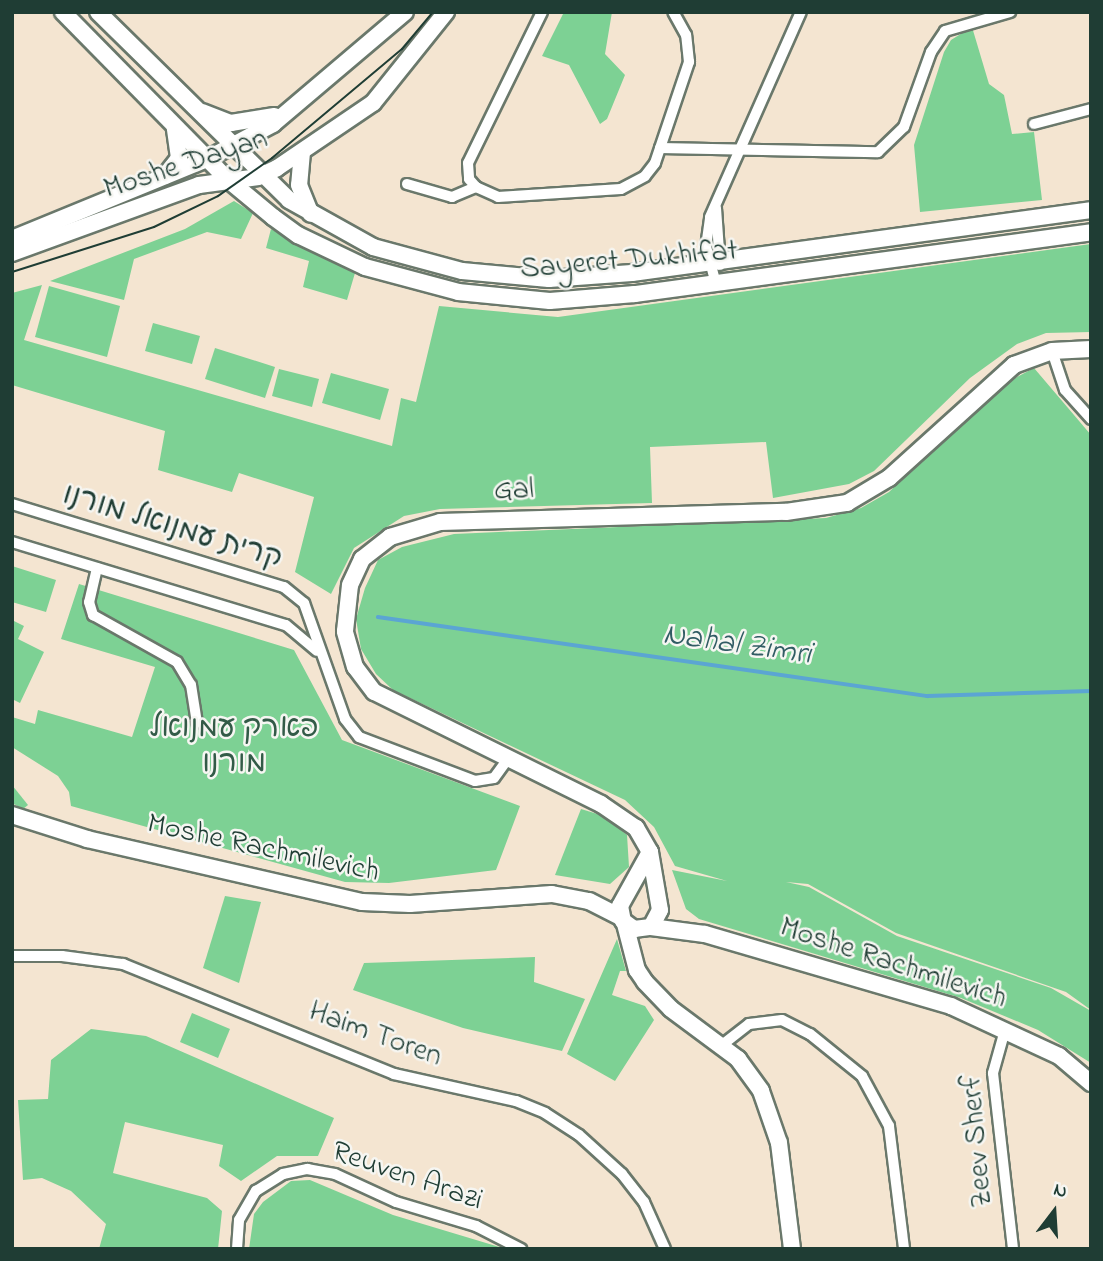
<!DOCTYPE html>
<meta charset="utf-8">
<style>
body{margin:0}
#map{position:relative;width:1103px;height:1261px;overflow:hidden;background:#f4e5d1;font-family:"Indie Flower","Playpen Sans Hebrew",sans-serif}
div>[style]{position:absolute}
.green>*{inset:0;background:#7dd194}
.stream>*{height:3.5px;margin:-1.75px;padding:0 1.75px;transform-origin:1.75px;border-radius:1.75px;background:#5ba5d3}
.roads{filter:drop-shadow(2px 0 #6a786b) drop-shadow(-2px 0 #6a786b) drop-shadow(0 2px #6a786b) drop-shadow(0 -2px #6a786b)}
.street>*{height:10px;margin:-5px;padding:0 5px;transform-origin:5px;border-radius:5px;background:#fff}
.secondary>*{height:16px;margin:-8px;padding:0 8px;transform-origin:8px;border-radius:8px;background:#fff}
.tram>*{height:2px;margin:-1px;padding:0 1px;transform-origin:1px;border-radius:1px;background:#1f3d34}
span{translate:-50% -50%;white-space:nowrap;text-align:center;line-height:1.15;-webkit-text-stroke:5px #f6f6f2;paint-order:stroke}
.street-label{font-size:30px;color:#1f3d34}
.park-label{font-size:30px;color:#325b47}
.water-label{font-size:32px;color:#315c64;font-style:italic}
.frame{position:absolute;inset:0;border:14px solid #1f3d34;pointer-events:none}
.north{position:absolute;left:1019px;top:1177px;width:70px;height:70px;-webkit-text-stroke:5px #f6f6f2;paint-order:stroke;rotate:17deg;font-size:19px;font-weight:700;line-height:28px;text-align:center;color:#1f3d34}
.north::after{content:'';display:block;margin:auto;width:24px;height:32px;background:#1f3d34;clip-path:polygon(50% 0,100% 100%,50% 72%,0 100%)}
</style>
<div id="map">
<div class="green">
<div style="clip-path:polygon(564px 12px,612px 12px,605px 54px,625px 75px,607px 119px,600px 124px,569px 65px,542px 56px)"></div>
<div style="clip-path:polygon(972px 27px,989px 84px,1004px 95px,1012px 134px,1034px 132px,1042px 200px,920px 212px,914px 145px,944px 52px,951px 40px)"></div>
<div style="clip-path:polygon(234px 201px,253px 213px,241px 239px,207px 232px,134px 259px,124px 300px,50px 281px,185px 229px)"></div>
<div style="clip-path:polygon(271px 229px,355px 273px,347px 300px,303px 287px,309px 261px,266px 248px)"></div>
<div style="clip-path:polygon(1091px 244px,1091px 332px,1046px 333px,1017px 344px,970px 378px,874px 471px,849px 484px,773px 498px,766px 442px,650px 447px,652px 503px,440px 509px,404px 516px,354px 548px,331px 594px,295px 572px,314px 497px,239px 473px,232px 492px,158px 470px,165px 431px,12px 385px,12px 293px,42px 285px,24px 340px,392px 446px,401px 398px,416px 402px,439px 306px,558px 317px)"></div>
<div style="clip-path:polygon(49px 286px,120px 306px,107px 357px,35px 337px)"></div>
<div style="clip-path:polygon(153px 323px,200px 336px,192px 364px,145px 351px)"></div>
<div style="clip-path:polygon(215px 348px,275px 367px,265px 398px,205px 379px)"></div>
<div style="clip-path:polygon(1034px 368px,1091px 435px,1091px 1010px,1066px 992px,896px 933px,808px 884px,786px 882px,809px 887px,897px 936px,1051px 988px,1091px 1011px,1091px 1063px,1038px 1030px,961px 998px,699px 919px,686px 909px,672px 870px,727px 881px,675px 866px,654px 827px,625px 800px,393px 690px,376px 674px,361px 649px,356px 619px,365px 588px,378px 560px,402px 547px,454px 534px,826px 518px,861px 508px,889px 492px,1004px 384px)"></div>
<div style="clip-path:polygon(279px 369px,319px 379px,312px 407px,272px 396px)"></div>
<div style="clip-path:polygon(331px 373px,389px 389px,380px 420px,322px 403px)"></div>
<div style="clip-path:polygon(12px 566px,56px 580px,46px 612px,12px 602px)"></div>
<div style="clip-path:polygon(79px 584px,294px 650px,342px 740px,520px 806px,496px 870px,389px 883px,345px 882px,71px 806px,69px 792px,58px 776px,12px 747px,12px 717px,35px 724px,38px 710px,132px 737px,155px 667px,61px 639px)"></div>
<div style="clip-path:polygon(12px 620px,24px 626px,18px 639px,44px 652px,20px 703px,12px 699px)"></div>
<div style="clip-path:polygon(12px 785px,28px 805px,23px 809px,12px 803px)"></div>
<div style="clip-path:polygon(581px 809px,604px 816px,627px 835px,629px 867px,610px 884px,555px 875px)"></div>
<div style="clip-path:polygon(225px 896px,261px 902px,239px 983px,203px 968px)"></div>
<div style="clip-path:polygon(617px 939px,626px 971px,620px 971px,612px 995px,645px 1006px,654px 1020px,615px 1081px,567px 1054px)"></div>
<div style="clip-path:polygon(535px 957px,534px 982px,585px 999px,562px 1051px,463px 1028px,353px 990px,364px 963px)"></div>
<div style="clip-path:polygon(192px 1013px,230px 1029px,218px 1058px,180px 1042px)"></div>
<div style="clip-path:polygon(91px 1029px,146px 1036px,334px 1118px,318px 1156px,277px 1156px,241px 1181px,219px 1166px,223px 1145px,125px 1122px,113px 1173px,207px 1198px,222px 1211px,218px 1249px,99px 1249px,106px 1224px,71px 1191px,42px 1178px,23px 1180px,18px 1100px,48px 1099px,51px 1060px)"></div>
<div style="clip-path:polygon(310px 1180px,393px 1215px,506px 1249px,249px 1249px,254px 1214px,263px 1202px,291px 1181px)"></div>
</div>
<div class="stream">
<div style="left:378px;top:617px;width:555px;rotate:8.19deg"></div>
<div style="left:927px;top:696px;width:164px;rotate:-1.7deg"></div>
</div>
<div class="roads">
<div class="street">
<div style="left:542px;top:12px;width:168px;rotate:116.1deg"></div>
<div style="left:468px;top:163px;width:16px;rotate:86deg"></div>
<div style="left:469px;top:179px;width:11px;rotate:49deg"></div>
<div style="left:476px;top:187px;width:24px;rotate:24deg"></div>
<div style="left:498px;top:197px;width:123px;rotate:-3.7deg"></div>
<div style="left:621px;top:189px;width:27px;rotate:-28deg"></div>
<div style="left:645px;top:176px;width:16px;rotate:-52deg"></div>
<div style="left:655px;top:163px;width:107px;rotate:-71.4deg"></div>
<div style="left:689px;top:62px;width:27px;rotate:-96deg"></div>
<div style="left:686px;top:35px;width:26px;rotate:-119deg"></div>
<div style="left:1034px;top:124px;width:59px;rotate:-14.7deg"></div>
<div style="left:660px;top:148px;width:218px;rotate:1.1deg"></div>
<div style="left:878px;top:152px;width:36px;rotate:-44deg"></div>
<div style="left:904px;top:127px;width:80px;rotate:-70.2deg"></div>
<div style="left:931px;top:52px;width:25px;rotate:-56deg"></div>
<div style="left:945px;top:31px;width:68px;rotate:-16.3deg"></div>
<div style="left:407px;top:184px;width:47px;rotate:16.1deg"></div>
<div style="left:452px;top:197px;width:26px;rotate:-23deg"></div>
<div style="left:716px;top:208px;width:57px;rotate:86deg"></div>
<div style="left:716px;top:284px;width:38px;rotate:-105deg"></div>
<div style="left:706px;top:247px;width:30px;rotate:-82deg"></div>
<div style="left:710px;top:217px;width:224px;rotate:-66.1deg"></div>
<div style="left:1052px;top:351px;width:41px;rotate:71.6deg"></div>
<div style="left:1065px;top:390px;width:39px;rotate:48deg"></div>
<div style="left:12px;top:504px;width:284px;rotate:17deg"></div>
<div style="left:284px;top:587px;width:26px;rotate:39deg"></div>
<div style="left:304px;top:603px;width:123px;rotate:70.5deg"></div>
<div style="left:345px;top:719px;width:23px;rotate:52deg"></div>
<div style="left:359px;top:737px;width:124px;rotate:20.8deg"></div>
<div style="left:475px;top:781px;width:19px;rotate:-9deg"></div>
<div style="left:494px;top:778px;width:24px;rotate:-54deg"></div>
<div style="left:12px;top:542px;width:286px;rotate:16.9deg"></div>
<div style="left:286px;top:625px;width:40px;rotate:40deg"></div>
<div style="left:97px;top:568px;width:35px;rotate:103deg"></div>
<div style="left:89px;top:602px;width:14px;rotate:73deg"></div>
<div style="left:93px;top:615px;width:96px;rotate:29.2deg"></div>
<div style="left:177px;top:662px;width:27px;rotate:59deg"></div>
<div style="left:191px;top:685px;width:38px;rotate:81deg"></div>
<div style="left:12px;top:956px;width:50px"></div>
<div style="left:62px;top:956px;width:62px;rotate:7.5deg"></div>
<div style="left:123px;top:964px;width:292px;rotate:22.1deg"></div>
<div style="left:394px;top:1074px;width:125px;rotate:12.5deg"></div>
<div style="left:516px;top:1101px;width:31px;rotate:22deg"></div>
<div style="left:545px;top:1113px;width:40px;rotate:32.9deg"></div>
<div style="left:579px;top:1135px;width:58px;rotate:42.2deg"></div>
<div style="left:622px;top:1174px;width:36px;rotate:52deg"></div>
<div style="left:644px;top:1202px;width:51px;rotate:65.9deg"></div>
<div style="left:1005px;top:1030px;width:45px;rotate:105.6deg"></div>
<div style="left:993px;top:1073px;width:177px;rotate:83.5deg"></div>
<div style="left:722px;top:1045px;width:34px;rotate:-38deg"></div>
<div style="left:749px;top:1024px;width:33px;rotate:-7deg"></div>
<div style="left:782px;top:1020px;width:31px;rotate:27deg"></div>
<div style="left:810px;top:1034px;width:67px;rotate:38.9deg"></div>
<div style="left:862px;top:1076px;width:57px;rotate:61.6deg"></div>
<div style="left:889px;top:1126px;width:124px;rotate:83deg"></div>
<div style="left:237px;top:1249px;width:29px;rotate:-86deg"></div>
<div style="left:239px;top:1220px;width:34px;rotate:-60deg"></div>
<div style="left:256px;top:1191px;width:32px;rotate:-32deg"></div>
<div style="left:283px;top:1174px;width:25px;rotate:-12deg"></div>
<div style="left:307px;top:1169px;width:28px;rotate:10deg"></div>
<div style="left:335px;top:1174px;width:67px;rotate:24.7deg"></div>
<div style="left:396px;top:1202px;width:84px;rotate:16.7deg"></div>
<div style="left:476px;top:1226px;width:51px;rotate:27.1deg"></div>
</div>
<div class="secondary">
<div style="left:63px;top:12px;width:233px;rotate:45.5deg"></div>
<div style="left:226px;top:178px;width:61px;rotate:39.7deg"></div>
<div style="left:273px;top:217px;width:31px;rotate:36deg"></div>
<div style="left:298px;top:235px;width:74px;rotate:25.5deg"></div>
<div style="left:365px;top:267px;width:96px;rotate:15deg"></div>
<div style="left:458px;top:292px;width:92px;rotate:5.6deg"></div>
<div style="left:550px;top:301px;width:85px;rotate:-4.7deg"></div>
<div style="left:635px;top:294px;width:460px;rotate:-7.7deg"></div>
<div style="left:98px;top:12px;width:268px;rotate:44.5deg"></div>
<div style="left:289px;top:200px;width:96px;rotate:29.2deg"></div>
<div style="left:373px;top:247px;width:92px;rotate:15.1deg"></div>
<div style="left:462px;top:271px;width:87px;rotate:5.3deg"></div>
<div style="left:549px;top:279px;width:83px;rotate:-4.1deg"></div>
<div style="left:632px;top:273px;width:463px;rotate:-7.8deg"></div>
<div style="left:202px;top:112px;width:31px;rotate:21deg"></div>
<div style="left:231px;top:123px;width:44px;rotate:-9.2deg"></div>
<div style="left:302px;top:152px;width:33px;rotate:95deg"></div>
<div style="left:299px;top:185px;width:31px;rotate:68deg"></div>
<div style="left:165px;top:176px;width:23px;rotate:-52deg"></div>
<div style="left:179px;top:158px;width:30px;rotate:-98deg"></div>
<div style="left:12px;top:239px;width:211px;rotate:-22.3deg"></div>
<div style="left:207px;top:159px;width:75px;rotate:-27.9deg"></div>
<div style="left:273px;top:124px;width:173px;rotate:-40.3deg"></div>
<div style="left:12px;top:253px;width:199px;rotate:-20deg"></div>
<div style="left:199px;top:185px;width:60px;rotate:-7.7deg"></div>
<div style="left:258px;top:177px;width:21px;rotate:-25deg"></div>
<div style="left:277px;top:168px;width:116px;rotate:-34.1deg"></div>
<div style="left:373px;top:103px;width:117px;rotate:-51.3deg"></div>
<div style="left:12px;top:815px;width:79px;rotate:17.7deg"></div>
<div style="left:87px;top:839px;width:282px;rotate:12.9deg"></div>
<div style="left:362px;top:902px;width:48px;rotate:2.4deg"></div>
<div style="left:410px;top:904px;width:142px;rotate:-4deg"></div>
<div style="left:552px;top:894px;width:38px;rotate:11deg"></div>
<div style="left:589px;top:901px;width:36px;rotate:27deg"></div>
<div style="left:650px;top:852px;width:62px;rotate:119.1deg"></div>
<div style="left:620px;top:906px;width:15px;rotate:79deg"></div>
<div style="left:623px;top:921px;width:14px;rotate:36deg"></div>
<div style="left:634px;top:929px;width:17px;rotate:-7deg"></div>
<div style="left:651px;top:927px;width:19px;rotate:-62deg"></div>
<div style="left:660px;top:910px;width:59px;rotate:-99.8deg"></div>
<div style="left:650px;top:852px;width:28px;rotate:-120deg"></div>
<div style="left:636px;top:828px;width:42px;rotate:-145.6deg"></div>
<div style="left:601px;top:804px;width:253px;rotate:-153.7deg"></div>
<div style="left:374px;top:692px;width:31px;rotate:-127deg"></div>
<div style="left:355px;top:667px;width:37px;rotate:-106deg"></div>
<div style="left:345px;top:631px;width:46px;rotate:-83.8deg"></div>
<div style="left:350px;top:585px;width:29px;rotate:-65deg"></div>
<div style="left:362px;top:559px;width:36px;rotate:-38deg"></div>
<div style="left:390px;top:537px;width:52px;rotate:-16.7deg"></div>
<div style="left:440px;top:522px;width:346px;rotate:-1.7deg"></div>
<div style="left:786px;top:512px;width:62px;rotate:-8.4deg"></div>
<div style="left:847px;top:503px;width:49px;rotate:-30.8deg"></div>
<div style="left:889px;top:478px;width:169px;rotate:-42.1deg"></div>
<div style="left:1014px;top:365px;width:40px;rotate:-20.2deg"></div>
<div style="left:1052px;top:351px;width:39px;rotate:-3deg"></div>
<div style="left:625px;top:924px;width:48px;rotate:75.4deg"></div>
<div style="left:637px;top:970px;width:14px;rotate:56deg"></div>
<div style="left:645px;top:982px;width:37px;rotate:46deg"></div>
<div style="left:671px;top:1009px;width:84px;rotate:36.7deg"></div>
<div style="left:738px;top:1059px;width:39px;rotate:54deg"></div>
<div style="left:761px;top:1091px;width:55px;rotate:70.9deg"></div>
<div style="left:779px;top:1143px;width:107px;rotate:83deg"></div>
<div style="left:651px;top:927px;width:54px;rotate:7.4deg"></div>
<div style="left:705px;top:934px;width:256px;rotate:16.3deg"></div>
<div style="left:951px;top:1006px;width:119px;rotate:24.8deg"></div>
<div style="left:1059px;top:1056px;width:42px;rotate:40.2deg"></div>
</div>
</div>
<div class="tram">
<div style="left:12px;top:272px;width:149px;rotate:-17.6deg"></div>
<div style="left:154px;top:227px;width:71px;rotate:-25.8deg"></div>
<div style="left:218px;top:196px;width:66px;rotate:-35.1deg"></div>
<div style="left:272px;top:158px;width:170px;rotate:-40deg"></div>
<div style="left:402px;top:49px;width:48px;rotate:-50deg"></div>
</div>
<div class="street-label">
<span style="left:186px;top:165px;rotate:-18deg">Moshe Dayan</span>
<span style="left:629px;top:261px;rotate:-5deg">Sayeret Dukhifat</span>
<span style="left:514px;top:491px;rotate:-2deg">Gal</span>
<span style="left:172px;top:528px;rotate:17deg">קרית עמנואל מורנו</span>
<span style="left:263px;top:849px;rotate:12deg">Moshe Rachmilevich</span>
<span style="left:893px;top:964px;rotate:18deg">Moshe Rachmilevich</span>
<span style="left:375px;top:1035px;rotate:20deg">Haim Toren</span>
<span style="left:978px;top:1141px;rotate:-95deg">Zeev Sherf</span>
<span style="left:407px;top:1177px;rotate:19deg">Reuven Arazi</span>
</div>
<div class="park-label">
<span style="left:234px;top:746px">פארק עמנואל<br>מורנו</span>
</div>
<div class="water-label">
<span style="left:737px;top:646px;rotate:8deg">Nahal Zimri</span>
</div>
<div class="frame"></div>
<div class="north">N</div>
</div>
